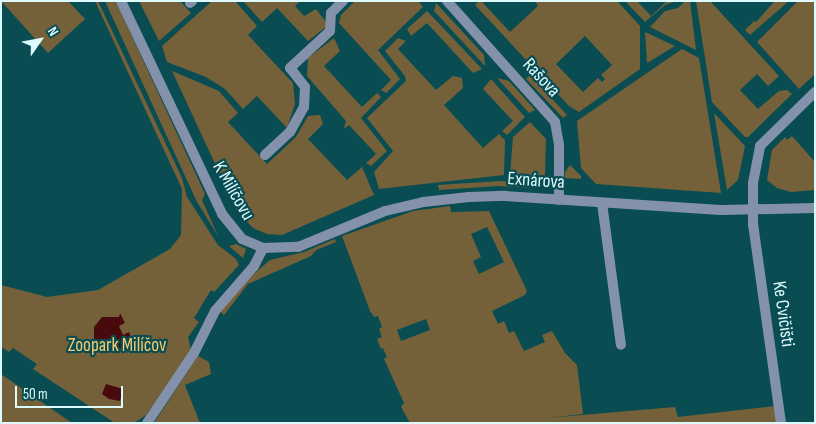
<!DOCTYPE html>
<meta charset="utf-8">
<style>
body{margin:0}
#map{position:relative;width:816px;height:424px;overflow:hidden;background:#094c52;font-family:"Sofia Sans Condensed",sans-serif}
div>[style]{position:absolute}
.green>*{inset:0;background:#756139}
.water>*{inset:0;background:#490a0d}
.street>*{height:10px;margin:-5px;padding:0 5px;transform-origin:5px;border-radius:5px;background:#8491ab}
span{translate:-50% -50%;white-space:nowrap;text-align:center;line-height:1.15;-webkit-text-stroke:4.5px #094c52;paint-order:stroke}
.street-label{font-size:19px;color:#ddfbfe}
.park-label{font-size:19px;color:#f7cb6e}
.frame{position:absolute;inset:0;border:2px solid #ddfbfe;pointer-events:none}
.north{position:absolute;left:15px;top:15px;width:50px;height:50px;-webkit-text-stroke:4px #094c52;paint-order:stroke;rotate:57deg;font-size:14px;font-weight:700;line-height:20px;text-align:center;color:#ddfbfe}
.north::after{content:'';display:block;margin:auto;width:18px;height:22px;background:#ddfbfe;clip-path:polygon(50% 0,100% 100%,50% 72%,0 100%)}
.scale{position:absolute;left:15px;top:386px;width:108px;height:22px;box-sizing:border-box;border:2px solid #ddfbfe;border-top:0;padding-left:6px;font-size:15px;line-height:18px;white-space:nowrap;color:#ddfbfe;-webkit-text-stroke:4px #094c52;paint-order:stroke}
</style>
<div id="map">
<div class="green">
<div style="clip-path:polygon(1px 1px,68px 1px,85px 19px,48px 53px)"></div>
<div style="clip-path:polygon(95px 1px,98px 1px,182px 178px,187px 197px,218px 245px,236px 259px,239px 265px,214px 292px,211px 290px,194px 318px,199px 322px,188px 337px,191px 350px,146px 415px,134px 423px,115px 423px,33px 369px,37px 364px,13px 348px,9px 352px,1px 347px,1px 285px,47px 297px,98px 290px,170px 249px,181px 235px,182px 189px)"></div>
<div style="clip-path:polygon(105px 1px,115px 1px,117px 4px,205px 194px,202px 200px,218px 236px,196px 200px)"></div>
<div style="clip-path:polygon(139px 1px,180px 1px,191px 13px,159px 41px)"></div>
<div style="clip-path:polygon(212px 1px,235px 1px,257px 26px,248px 35px,293px 83px,295px 104px,287px 128px,257px 96px,243px 109px,225px 89px,206px 77px,167px 62px,162px 46px)"></div>
<div style="clip-path:polygon(243px 1px,300px 1px,295px 6px,304px 16px,316px 9px,326px 22px,326px 27px,308px 41px,277px 8px,262px 22px)"></div>
<div style="clip-path:polygon(355px 1px,418px 1px,423px 7px,378px 50px,400px 79px,386px 93px,381px 90px,391px 80px,339px 23px,341px 15px)"></div>
<div style="clip-path:polygon(evenodd,479px 1px,485px 1px,483px 3px,510px 32px,538px 6px,535px 1px,617px 1px,640px 26px,640px 69px,579px 112px,569px 106px,475px 5px,479px 1px,585px 36px,612px 65px,601px 75px,605px 79px,602px 82px,598px 78px,583px 92px,556px 64px,585px 36px)"></div>
<div style="clip-path:polygon(625px 1px,637px 1px,651px 16px,667px 1px,676px 1px,665px 5px,645px 22px)"></div>
<div style="clip-path:polygon(685px 1px,690px 1px,696px 50px,650px 27px,665px 11px,678px 8px)"></div>
<div style="clip-path:polygon(696px 1px,710px 1px,779px 76px,768px 86px,757px 74px,740px 90px,758px 109px,779px 91px,787px 90px,792px 94px,748px 137px,745px 137px,712px 102px)"></div>
<div style="clip-path:polygon(775px 1px,789px 1px,750px 35px,745px 30px,754px 21px,756px 22px)"></div>
<div style="clip-path:polygon(798px 1px,815px 1px,815px 74px,799px 89px,757px 42px)"></div>
<div style="clip-path:polygon(436px 3px,484px 55px,485px 66px,434px 11px)"></div>
<div style="clip-path:polygon(427px 11px,428px 12px,482px 69px,473px 73px,427px 23px,411px 36px,407px 29px)"></div>
<div style="clip-path:polygon(645px 32px,675px 46px,647px 63px)"></div>
<div style="clip-path:polygon(334px 38px,340px 51px,324px 66px,362px 107px,377px 93px,381px 97px,361px 118px,387px 151px,371px 166px,366px 163px,376px 154px,349px 125px,344px 129px,346px 121px,307px 76px,308px 58px)"></div>
<div style="clip-path:polygon(398px 38px,406px 41px,398px 49px,436px 90px,453px 76px,462px 78px,463px 88px,444px 105px,483px 148px,499px 134px,505px 140px,504px 175px,379px 189px,374px 172px,393px 151px,367px 118px,406px 81px,405px 76px,385px 51px)"></div>
<div style="clip-path:polygon(682px 49px,699px 58px,721px 193px,596px 184px,581px 168px,577px 121px)"></div>
<div style="clip-path:polygon(172px 71px,219px 91px,238px 113px,228px 122px,267px 164px,296px 137px,308px 116px,320px 115px,323px 124px,308px 139px,347px 180px,362px 167px,374px 195px,282px 235px,267px 234px,253px 228px,237px 211px)"></div>
<div style="clip-path:polygon(530px 75px,567px 115px,563px 118px,526px 79px)"></div>
<div style="clip-path:polygon(497px 78px,509px 81px,535px 110px,529px 113px)"></div>
<div style="clip-path:polygon(491px 79px,525px 117px,507px 135px,502px 131px,513px 121px,483px 89px)"></div>
<div style="clip-path:polygon(714px 113px,745px 146px,738px 180px,727px 190px)"></div>
<div style="clip-path:polygon(530px 122px,546px 139px,545px 175px,542px 178px,510px 174px,513px 137px)"></div>
<div style="clip-path:polygon(792px 136px,815px 162px,815px 190px,791px 192px,777px 188px,767px 180px,772px 150px,785px 137px,787px 140px)"></div>
<div style="clip-path:polygon(570px 165px,581px 176px,581px 179px,565px 178px,565px 172px)"></div>
<div style="clip-path:polygon(500px 181px,547px 184px,536px 188px,498px 186px,439px 190px,438px 185px)"></div>
<div style="clip-path:polygon(evenodd,450px 206px,451px 212px,489px 211px,527px 291px,525px 295px,492px 311px,498px 324px,504px 321px,509px 333px,514px 331px,524px 351px,545px 342px,542px 335px,552px 331px,565px 353px,577px 365px,583px 414px,547px 418px,675px 407px,678px 417px,775px 406px,777px 423px,410px 423px,401px 407px,404px 403px,384px 359px,387px 357px,383px 348px,381px 349px,377px 339px,382px 337px,379px 329px,382px 327px,378px 316px,374px 317px,370px 311px,342px 236px,413px 211px,450px 206px,487px 227px,504px 262px,479px 274px,473px 261px,481px 257px,471px 234px,487px 227px,450px 206px,426px 319px,430px 330px,401px 341px,397px 330px,426px 319px)"></div>
<div style="clip-path:polygon(335px 239px,336px 242px,316px 250px,311px 256px,248px 284px,224px 315px,220px 311px,241px 285px,270px 260px,304px 252px)"></div>
<div style="clip-path:polygon(236px 244px,246px 249px,243px 258px,229px 246px)"></div>
<div style="clip-path:polygon(198px 356px,209px 362px,211px 374px,185px 385px,200px 423px,154px 423px)"></div>
<div style="clip-path:polygon(1px 374px,72px 423px,1px 423px)"></div>
</div>
<div class="water">
<div style="clip-path:polygon(120px 313px,125px 323px,119px 326px,123px 335px,129px 332px,133px 344px,107px 353px,94px 342px,94px 327px,102px 317px,119px 317px)"></div>
<div style="clip-path:polygon(106px 384px,123px 389px,120px 401px,109px 399px,102px 394px)"></div>
</div>
<div class="street">
<div style="left:121px;top:1px;width:236px;rotate:64.6deg"></div>
<div style="left:222px;top:214px;width:32px;rotate:51deg"></div>
<div style="left:242px;top:239px;width:23px;rotate:23deg"></div>
<div style="left:263px;top:248px;width:35px;rotate:-2deg"></div>
<div style="left:298px;top:247px;width:94px;rotate:-22.5deg"></div>
<div style="left:385px;top:211px;width:39px;rotate:-13deg"></div>
<div style="left:423px;top:202px;width:46px;rotate:-6.2deg"></div>
<div style="left:469px;top:197px;width:36px;rotate:-2deg"></div>
<div style="left:505px;top:196px;width:216px;rotate:3.7deg"></div>
<div style="left:721px;top:210px;width:94px;rotate:-1.2deg"></div>
<div style="left:447px;top:1px;width:162px;rotate:48.2deg"></div>
<div style="left:555px;top:122px;width:22px;rotate:80deg"></div>
<div style="left:559px;top:144px;width:56px;rotate:90deg"></div>
<div style="left:190px;top:3px;width:3px;rotate:-45deg"></div>
<div style="left:265px;top:155px;width:34px;rotate:-43deg"></div>
<div style="left:290px;top:132px;width:29px;rotate:-61deg"></div>
<div style="left:304px;top:107px;width:20px;rotate:-87deg"></div>
<div style="left:305px;top:87px;width:24px;rotate:-128deg"></div>
<div style="left:290px;top:68px;width:54px;rotate:-42.8deg"></div>
<div style="left:330px;top:31px;width:18px;rotate:-87deg"></div>
<div style="left:331px;top:13px;width:17px;rotate:-45deg"></div>
<div style="left:602px;top:203px;width:143px;rotate:82.4deg"></div>
<div style="left:147px;top:423px;width:84px;rotate:-56.1deg"></div>
<div style="left:194px;top:353px;width:47px;rotate:-63.4deg"></div>
<div style="left:215px;top:311px;width:60px;rotate:-49.1deg"></div>
<div style="left:254px;top:266px;width:20px;rotate:-63deg"></div>
<div style="left:781px;top:423px;width:200px;rotate:-98deg"></div>
<div style="left:753px;top:225px;width:42px;rotate:-90deg"></div>
<div style="left:753px;top:183px;width:38px;rotate:-79deg"></div>
<div style="left:760px;top:146px;width:77px;rotate:-44.5deg"></div>
</div>
<div class="street-label">
<span style="left:541px;top:78px;rotate:47deg">Rašova</span>
<span style="left:536px;top:181px;rotate:4deg">Exnárova</span>
<span style="left:233px;top:191px;rotate:60deg">K Milíčovu</span>
<span style="left:783px;top:314px;rotate:82deg">Ke Cvičišti</span>
</div>
<div class="park-label">
<span style="left:117px;top:346px">Zoopark Milíčov</span>
</div>
<div class="frame"></div>
<div class="north">N</div>
<div class="scale">50 m</div>
</div>
